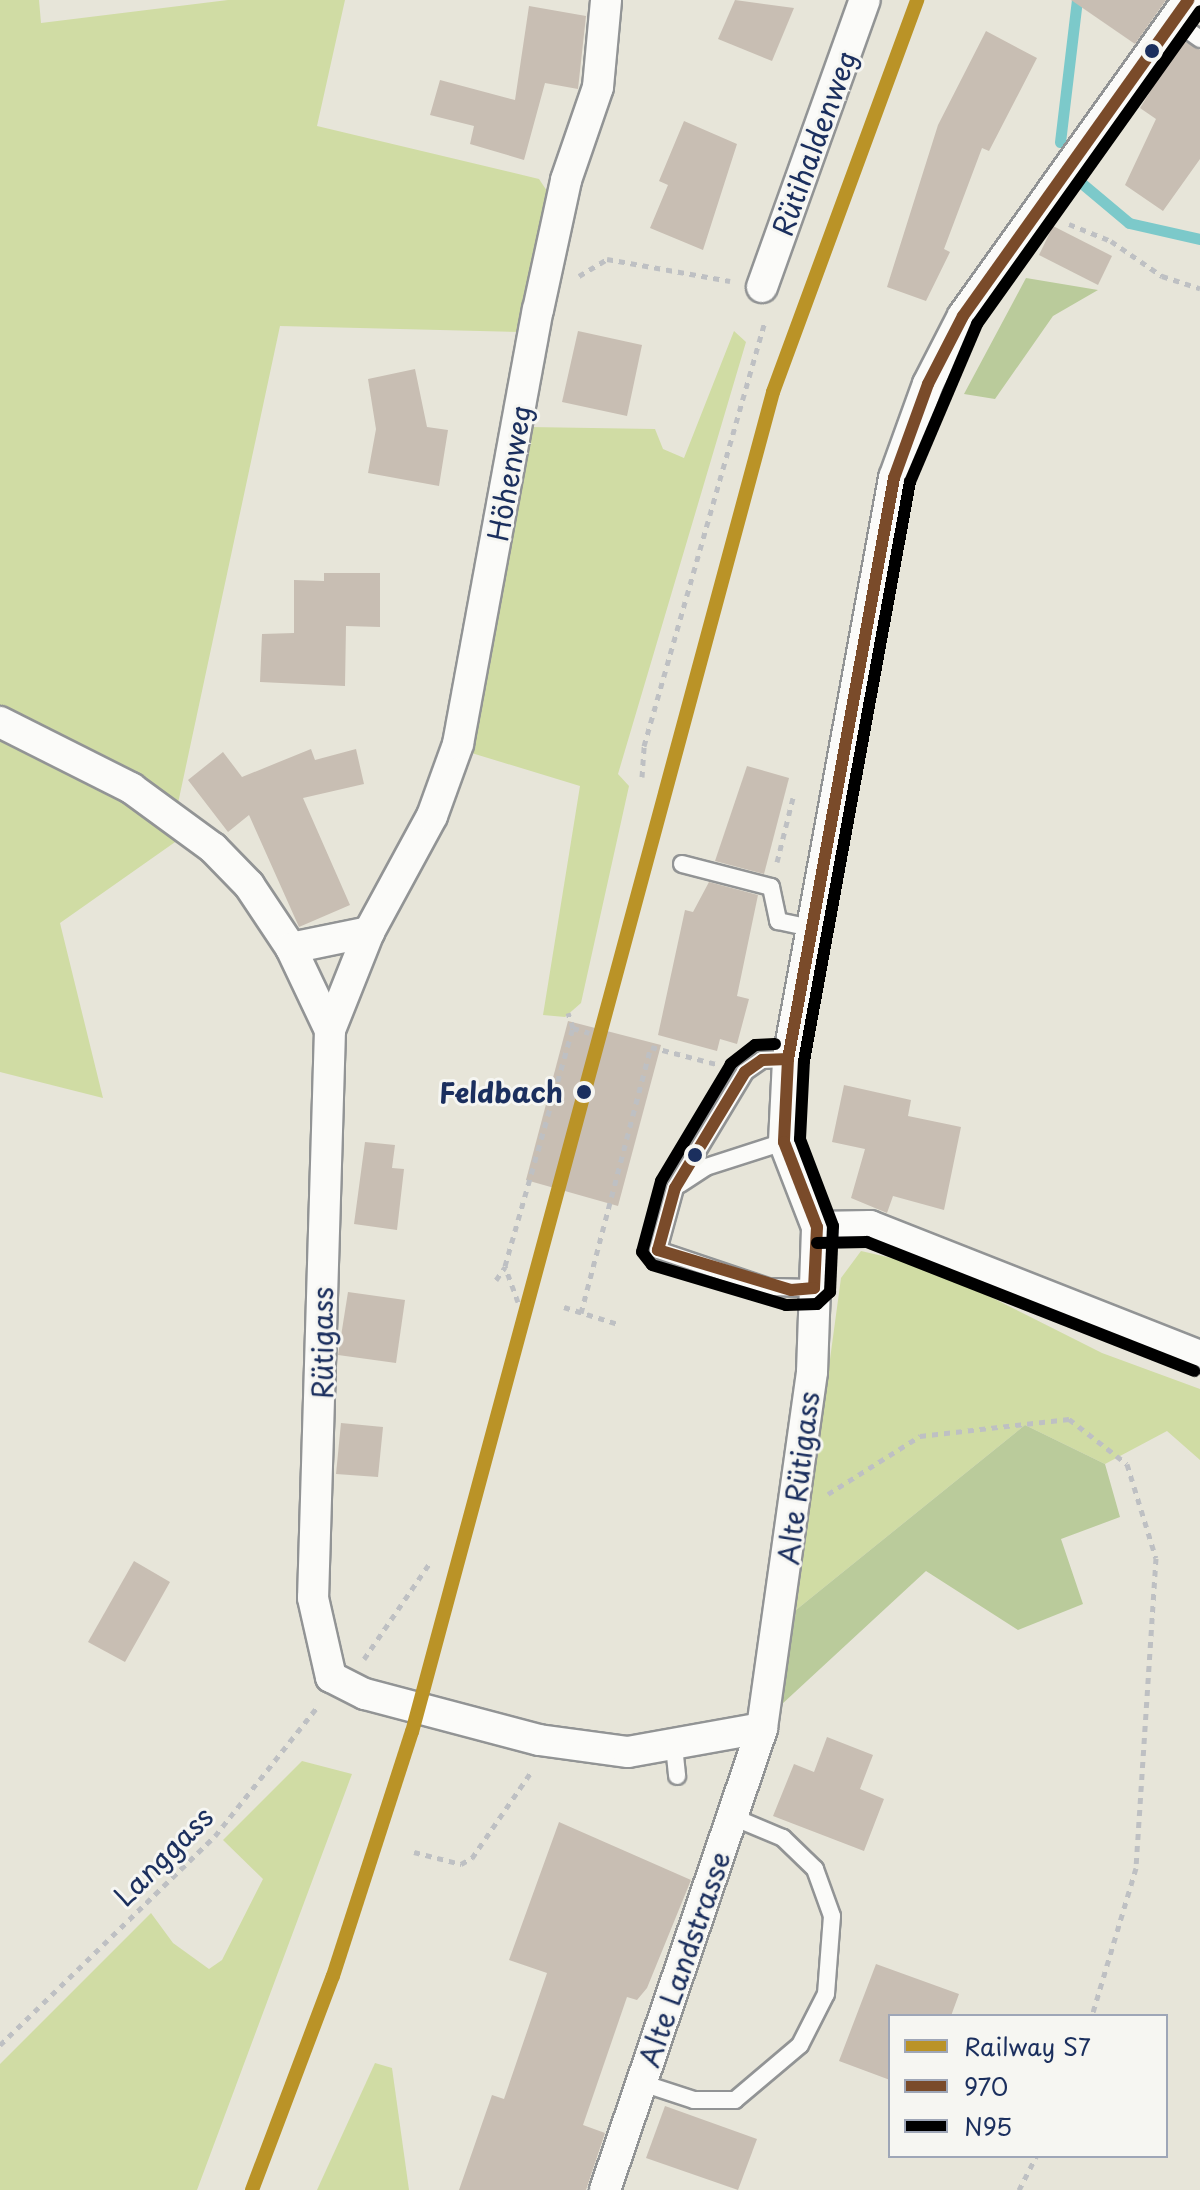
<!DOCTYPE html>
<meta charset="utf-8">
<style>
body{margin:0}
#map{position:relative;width:1200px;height:2190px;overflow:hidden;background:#e7e5d9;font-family:"Playpen Sans",sans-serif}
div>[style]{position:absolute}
.green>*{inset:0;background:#d0dca4}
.forest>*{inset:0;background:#bacb9b}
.stream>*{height:11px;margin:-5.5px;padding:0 5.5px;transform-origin:5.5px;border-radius:5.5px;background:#7cc9ca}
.building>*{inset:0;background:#c8beb3}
.path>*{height:5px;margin-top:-2.5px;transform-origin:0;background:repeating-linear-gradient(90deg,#bec0c3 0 6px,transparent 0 12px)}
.roads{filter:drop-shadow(2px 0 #929495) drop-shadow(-2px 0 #929495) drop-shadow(0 2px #929495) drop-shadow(0 -2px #929495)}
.lane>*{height:16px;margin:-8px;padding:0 8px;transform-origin:8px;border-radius:8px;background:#fbfbf9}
.street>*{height:30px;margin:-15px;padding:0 15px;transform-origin:15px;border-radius:15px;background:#fbfbf9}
.bus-1>*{height:12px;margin:-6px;padding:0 6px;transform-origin:6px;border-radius:6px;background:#7a4b2a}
.bus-2>*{height:12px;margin:-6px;padding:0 6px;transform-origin:6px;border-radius:6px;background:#000}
.rail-1>*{height:14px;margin:-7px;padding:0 7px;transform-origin:7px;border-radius:7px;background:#ba9327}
.dots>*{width:22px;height:22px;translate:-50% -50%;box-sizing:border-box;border:4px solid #f6f6f2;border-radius:50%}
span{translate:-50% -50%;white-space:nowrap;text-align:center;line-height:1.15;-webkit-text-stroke:6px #f6f6f2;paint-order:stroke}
.street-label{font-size:28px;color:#1b2f5e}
.stop-label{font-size:28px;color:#1b2f5e;font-weight:700}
.right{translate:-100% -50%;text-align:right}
.legend{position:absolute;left:888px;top:2014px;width:280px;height:144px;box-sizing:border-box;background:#f6f6f2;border:2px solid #9ea6b7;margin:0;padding:10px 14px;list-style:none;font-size:24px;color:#1b2f5e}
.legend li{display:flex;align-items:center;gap:16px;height:40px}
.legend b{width:40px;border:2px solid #9ea6b7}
</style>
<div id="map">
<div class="green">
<div style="clip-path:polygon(0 0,39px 0,41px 23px,228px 0,345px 0,317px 126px,539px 179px,549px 194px,522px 332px,280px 326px,177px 808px,178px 840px,60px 923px,103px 1098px,0 1072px)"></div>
<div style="clip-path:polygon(734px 331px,746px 342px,618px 774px,629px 786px,581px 1003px,565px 1017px,543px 1015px,580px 786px,465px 751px,529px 427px,655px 429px,663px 449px,684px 458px)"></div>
<div style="clip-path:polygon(861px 1251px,931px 1267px,1102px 1353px,1200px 1389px,1200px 1460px,1167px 1431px,1105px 1464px,1025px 1425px,796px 1610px,841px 1278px)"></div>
<div style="clip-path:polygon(302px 1761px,352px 1774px,197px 2190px,0 2190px,0 2064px,151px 1913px,173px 1943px,209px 1969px,222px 1960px,263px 1879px,223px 1840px)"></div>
<div style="clip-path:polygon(375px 2063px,392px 2068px,409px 2190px,317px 2190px)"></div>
</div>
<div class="forest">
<div style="clip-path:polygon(1026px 278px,1098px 290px,1053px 316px,995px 399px,964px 394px)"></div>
<div style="clip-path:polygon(1025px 1425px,1105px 1464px,1120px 1517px,1061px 1539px,1083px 1604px,1018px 1630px,926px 1571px,781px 1705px,796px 1610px)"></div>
</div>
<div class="stream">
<div style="left:1060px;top:142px;width:143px;rotate:-83.2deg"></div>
<div style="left:1079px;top:181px;width:65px;rotate:40deg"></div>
<div style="left:1129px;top:223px;width:73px;rotate:12.7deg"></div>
</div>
<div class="building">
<div style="clip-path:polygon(735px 0,794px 8px,772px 61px,718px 39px)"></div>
<div style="clip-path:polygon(1071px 0,1166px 0,1135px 44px)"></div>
<div style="clip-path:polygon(529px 6px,586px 16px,578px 89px,545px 83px,524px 160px,470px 144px,474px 126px,430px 115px,440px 80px,515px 100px)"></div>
<div style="clip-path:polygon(986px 31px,1037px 58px,989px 151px,982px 148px,944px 249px,950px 252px,926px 301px,887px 287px,938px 125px)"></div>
<div style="clip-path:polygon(1182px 40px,1200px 50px,1200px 159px,1163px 211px,1125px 185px,1156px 119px,1140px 108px)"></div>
<div style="clip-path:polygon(684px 121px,737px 144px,703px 250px,650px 228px,668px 185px,659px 181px)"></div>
<div style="clip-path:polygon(1053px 226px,1112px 256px,1098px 285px,1039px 255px)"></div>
<div style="clip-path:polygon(578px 331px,642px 345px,627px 416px,562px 402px)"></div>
<div style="clip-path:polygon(415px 369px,427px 427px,448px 430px,439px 486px,368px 473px,376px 429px,368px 379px)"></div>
<div style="clip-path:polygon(324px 573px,380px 573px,380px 627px,346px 626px,345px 686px,260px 682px,262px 634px,294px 633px,294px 580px,324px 581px)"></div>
<div style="clip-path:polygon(311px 749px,315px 760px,356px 749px,364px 784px,303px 798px,350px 905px,299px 927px,249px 815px,228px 832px,188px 780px,223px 752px,242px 777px)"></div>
<div style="clip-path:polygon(747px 766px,789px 778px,764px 874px,715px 861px)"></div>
<div style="clip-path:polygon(709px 882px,758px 895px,737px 996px,749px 999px,737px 1044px,720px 1039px,717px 1051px,658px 1035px,685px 910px,693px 912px)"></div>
<div style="clip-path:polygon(568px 1021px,661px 1045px,618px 1206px,526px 1180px)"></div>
<div style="clip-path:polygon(844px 1085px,911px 1100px,908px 1116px,961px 1127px,944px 1210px,893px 1196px,887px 1213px,851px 1198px,865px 1149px,832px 1142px)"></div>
<div style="clip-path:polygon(365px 1142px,395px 1145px,392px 1168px,404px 1169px,397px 1230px,354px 1224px)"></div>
<div style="clip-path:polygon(348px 1292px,405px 1300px,396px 1363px,338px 1355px)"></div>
<div style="clip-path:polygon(341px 1423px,383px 1427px,378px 1477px,336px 1474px)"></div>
<div style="clip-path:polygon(134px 1561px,170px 1582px,125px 1662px,88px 1642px)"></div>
<div style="clip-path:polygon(827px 1737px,873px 1755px,860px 1789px,884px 1799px,864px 1851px,773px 1816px,794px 1764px,814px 1772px)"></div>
<div style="clip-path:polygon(559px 1822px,691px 1880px,647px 1988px,637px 2000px,627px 1997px,583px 2125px,605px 2133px,586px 2190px,459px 2190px,492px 2095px,504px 2099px,547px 1973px,509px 1960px)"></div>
<div style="clip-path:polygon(876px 1964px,959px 1994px,951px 2016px,890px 2016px,890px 2080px,839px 2061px)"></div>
<div style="clip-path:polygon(665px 2106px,757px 2139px,738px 2190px,646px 2158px)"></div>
</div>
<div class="path">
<div style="left:1069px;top:224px;width:45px;rotate:22deg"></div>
<div style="left:1111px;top:241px;width:62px;rotate:34.5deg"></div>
<div style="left:1162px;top:276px;width:40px;rotate:18deg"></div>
<div style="left:579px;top:276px;width:33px;rotate:-31deg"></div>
<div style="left:607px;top:259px;width:125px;rotate:10.1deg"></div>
<div style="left:642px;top:777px;width:31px;rotate:-86deg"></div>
<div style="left:644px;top:746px;width:443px;rotate:-74.1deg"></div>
<div style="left:777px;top:862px;width:66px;rotate:-76deg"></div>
<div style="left:573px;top:1028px;width:17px;rotate:17deg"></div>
<div style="left:496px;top:1280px;width:16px;rotate:-55deg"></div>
<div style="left:518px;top:1302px;width:38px;rotate:-110deg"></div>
<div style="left:505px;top:1266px;width:248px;rotate:-74.1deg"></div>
<div style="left:573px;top:1028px;width:16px;rotate:-108deg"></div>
<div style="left:564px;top:1307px;width:57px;rotate:17.5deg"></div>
<div style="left:581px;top:1313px;width:275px;rotate:-75.3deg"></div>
<div style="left:651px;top:1047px;width:71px;rotate:14.6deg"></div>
<div style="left:828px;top:1494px;width:109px;rotate:-32.2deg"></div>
<div style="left:920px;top:1436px;width:150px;rotate:-6.5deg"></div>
<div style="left:1069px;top:1419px;width:73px;rotate:37.8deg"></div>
<div style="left:1127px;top:1464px;width:98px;rotate:72.9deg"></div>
<div style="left:1156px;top:1558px;width:311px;rotate:93.7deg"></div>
<div style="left:1136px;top:1868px;width:154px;rotate:106.6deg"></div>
<div style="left:364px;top:1659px;width:115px;rotate:-55.6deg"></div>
<div style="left:414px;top:1852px;width:49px;rotate:14.3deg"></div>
<div style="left:461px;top:1864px;width:13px;rotate:-29deg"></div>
<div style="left:472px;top:1858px;width:104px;rotate:-55.5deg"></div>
<div style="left:0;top:2045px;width:300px;rotate:-44.2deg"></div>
<div style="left:215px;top:1836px;width:167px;rotate:-51.6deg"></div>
<div style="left:1019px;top:2190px;width:38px;rotate:-63deg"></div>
</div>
<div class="roads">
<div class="lane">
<div style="left:1173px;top:20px;width:33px;rotate:35deg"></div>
<div style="left:682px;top:864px;width:92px;rotate:14.5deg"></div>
<div style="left:771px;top:887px;width:35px;rotate:78deg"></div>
<div style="left:778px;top:921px;width:33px;rotate:12deg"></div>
<div style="left:788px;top:1059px;width:26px;rotate:178deg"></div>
<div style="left:762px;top:1060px;width:21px;rotate:145deg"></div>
<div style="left:745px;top:1072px;width:135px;rotate:121.1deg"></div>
<div style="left:675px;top:1188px;width:64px;rotate:105.3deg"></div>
<div style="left:658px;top:1250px;width:116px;rotate:18.6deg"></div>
<div style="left:768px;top:1287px;width:46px;rotate:1.2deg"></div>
<div style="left:680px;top:1184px;width:31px;rotate:-33deg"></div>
<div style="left:706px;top:1167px;width:82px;rotate:-17.8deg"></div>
<div style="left:674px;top:1746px;width:30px;rotate:84deg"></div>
<div style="left:642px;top:2083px;width:55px;rotate:18.1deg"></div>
<div style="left:694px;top:2100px;width:41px"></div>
<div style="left:735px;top:2100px;width:85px;rotate:-40.2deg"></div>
<div style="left:800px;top:2045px;width:57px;rotate:-63deg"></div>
<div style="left:826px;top:1994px;width:78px;rotate:-85.6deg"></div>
<div style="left:832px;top:1916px;width:50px;rotate:-109.9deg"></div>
<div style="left:815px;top:1869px;width:45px;rotate:-135.9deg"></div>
<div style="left:783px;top:1838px;width:54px;rotate:-157.2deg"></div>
</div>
<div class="street">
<div style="left:762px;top:287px;width:305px;rotate:-70.3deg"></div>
<div style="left:0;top:722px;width:147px;rotate:26.7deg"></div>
<div style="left:131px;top:788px;width:102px;rotate:36.2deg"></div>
<div style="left:213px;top:848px;width:52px;rotate:45.8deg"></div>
<div style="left:249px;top:885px;width:76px;rotate:56.3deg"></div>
<div style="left:291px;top:948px;width:91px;rotate:64.6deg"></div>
<div style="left:330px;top:1030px;width:568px;rotate:91.71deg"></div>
<div style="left:313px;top:1598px;width:81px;rotate:77.2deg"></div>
<div style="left:331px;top:1677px;width:38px;rotate:27deg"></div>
<div style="left:365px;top:1694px;width:180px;rotate:14.8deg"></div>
<div style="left:539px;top:1740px;width:90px;rotate:7.7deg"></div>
<div style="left:628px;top:1752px;width:136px;rotate:-10.2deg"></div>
<div style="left:291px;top:948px;width:80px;rotate:-11.6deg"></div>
<div style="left:330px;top:1030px;width:105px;rotate:-68.3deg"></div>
<div style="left:369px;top:932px;width:132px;rotate:-61.5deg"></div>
<div style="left:432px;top:816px;width:77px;rotate:-70.1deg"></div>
<div style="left:458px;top:744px;width:441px;rotate:-79.6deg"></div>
<div style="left:538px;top:310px;width:133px;rotate:-77.8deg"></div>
<div style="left:566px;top:180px;width:98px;rotate:-71deg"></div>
<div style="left:598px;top:87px;width:87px;rotate:-84.7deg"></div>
<div style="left:817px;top:1227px;width:53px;rotate:-1.1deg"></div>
<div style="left:870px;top:1226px;width:355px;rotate:21.5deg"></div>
<div style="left:605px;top:2190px;width:488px;rotate:-71.2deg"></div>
<div style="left:762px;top:1728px;width:359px;rotate:-82deg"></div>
<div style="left:812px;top:1372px;width:145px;rotate:-88deg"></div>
<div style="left:817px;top:1227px;width:91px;rotate:-111.2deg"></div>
<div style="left:784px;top:1142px;width:83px;rotate:-87.2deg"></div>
<div style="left:788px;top:1059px;width:591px;rotate:-79.66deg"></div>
<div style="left:894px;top:478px;width:100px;rotate:-70.1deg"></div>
<div style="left:928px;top:384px;width:76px;rotate:-62.8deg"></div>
<div style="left:963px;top:316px;width:388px;rotate:-54.5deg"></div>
</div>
</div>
<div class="bus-1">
<div style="left:788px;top:1059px;width:83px;rotate:92.8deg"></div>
<div style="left:784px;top:1142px;width:91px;rotate:68.8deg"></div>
<div style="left:817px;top:1227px;width:61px;rotate:92.8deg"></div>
<div style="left:814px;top:1288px;width:23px;rotate:175deg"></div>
<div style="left:791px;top:1290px;width:139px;rotate:-163.3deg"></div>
<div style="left:658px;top:1250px;width:64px;rotate:-74.7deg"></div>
<div style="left:675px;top:1188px;width:135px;rotate:-58.9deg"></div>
<div style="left:745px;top:1072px;width:21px;rotate:-35deg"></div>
<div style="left:762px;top:1060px;width:26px;rotate:-2deg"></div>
<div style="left:788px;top:1059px;width:591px;rotate:-79.66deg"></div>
<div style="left:894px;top:478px;width:100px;rotate:-70.1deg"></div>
<div style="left:928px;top:384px;width:76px;rotate:-62.8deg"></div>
<div style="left:963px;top:316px;width:388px;rotate:-54.5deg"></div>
</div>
<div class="bus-2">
<div style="left:775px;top:1044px;width:20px;rotate:177deg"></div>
<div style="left:755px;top:1045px;width:31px;rotate:142deg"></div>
<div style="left:731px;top:1064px;width:136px;rotate:120.9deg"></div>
<div style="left:661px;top:1181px;width:73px;rotate:105deg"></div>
<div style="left:642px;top:1252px;width:16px;rotate:52deg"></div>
<div style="left:652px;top:1265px;width:140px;rotate:16.6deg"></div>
<div style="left:786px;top:1305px;width:31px;rotate:-2deg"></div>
<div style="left:817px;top:1304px;width:18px;rotate:-43deg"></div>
<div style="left:830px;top:1292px;width:66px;rotate:-87.4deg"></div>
<div style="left:833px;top:1226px;width:93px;rotate:-110.8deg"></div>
<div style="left:800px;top:1139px;width:78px;rotate:-87.1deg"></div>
<div style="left:804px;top:1061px;width:589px;rotate:-79.63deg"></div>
<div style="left:910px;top:482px;width:172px;rotate:-67deg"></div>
<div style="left:977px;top:324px;width:384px;rotate:-54.5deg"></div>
<div style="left:817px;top:1243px;width:50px;rotate:-1.1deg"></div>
<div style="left:867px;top:1242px;width:352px;rotate:21.5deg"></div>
</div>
<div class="rail-1">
<div style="left:252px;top:2190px;width:229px;rotate:-69.3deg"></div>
<div style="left:333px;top:1976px;width:256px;rotate:-72.1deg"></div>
<div style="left:412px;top:1732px;width:1388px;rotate:-74.92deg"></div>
<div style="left:773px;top:392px;width:418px;rotate:-69.8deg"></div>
</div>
<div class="dots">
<div style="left:1152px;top:51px;background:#1b2f5e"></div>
<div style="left:584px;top:1092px;background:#1b2f5e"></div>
<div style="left:695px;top:1155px;background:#1b2f5e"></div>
</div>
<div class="street-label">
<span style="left:814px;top:143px;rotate:-70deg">Rütihaldenweg</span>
<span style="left:509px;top:473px;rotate:-80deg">Höhenweg</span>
<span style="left:322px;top:1343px;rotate:-90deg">Rütigass</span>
<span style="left:798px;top:1478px;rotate:-83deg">Alte Rütigass</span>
<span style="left:163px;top:1856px;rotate:-45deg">Langgass</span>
<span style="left:684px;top:1959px;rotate:-71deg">Alte Landstrasse</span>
</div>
<div class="stop-label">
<span class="right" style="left:563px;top:1092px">Feldbach</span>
</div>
<ul class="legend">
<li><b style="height:10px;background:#ba9327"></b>Railway S7</li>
<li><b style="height:10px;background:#7a4b2a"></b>970</li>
<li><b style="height:10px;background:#000"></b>N95</li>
</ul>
</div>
